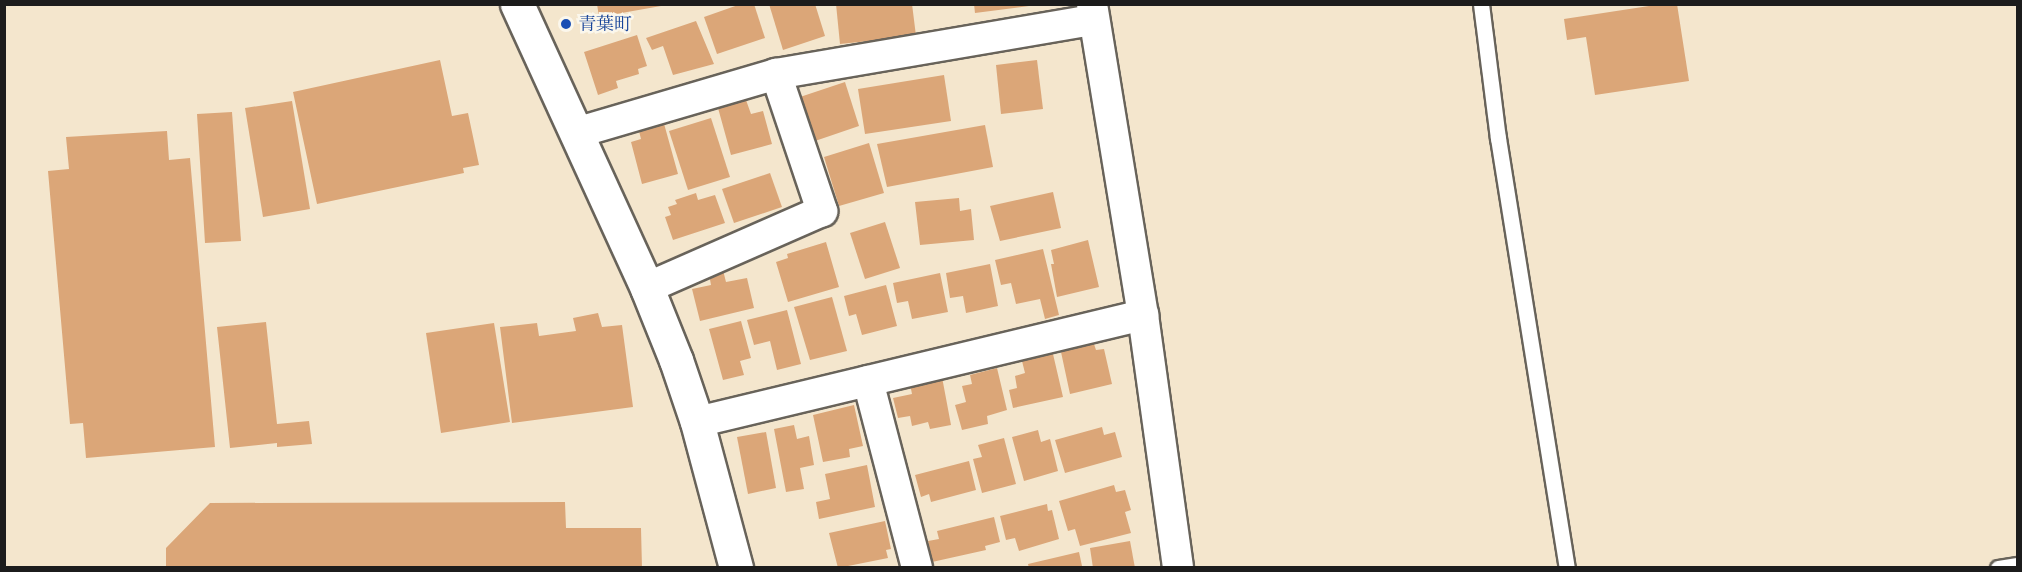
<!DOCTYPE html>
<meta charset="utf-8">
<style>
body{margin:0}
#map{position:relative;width:2022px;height:572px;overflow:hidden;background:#f4e6cd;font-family:"IM FELL Great Primer","Noto Serif JP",serif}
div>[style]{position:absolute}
.building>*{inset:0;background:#dba678}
.roads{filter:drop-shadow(2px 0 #68635a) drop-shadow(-2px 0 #68635a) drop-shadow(0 2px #68635a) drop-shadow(0 -2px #68635a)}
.service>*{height:15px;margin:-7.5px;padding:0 7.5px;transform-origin:7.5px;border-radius:7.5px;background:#fff}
.minor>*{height:30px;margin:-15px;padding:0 15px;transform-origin:15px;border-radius:15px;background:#fff}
.tertiary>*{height:33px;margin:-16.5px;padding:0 16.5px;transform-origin:16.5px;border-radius:16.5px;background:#fff}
.dots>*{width:16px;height:16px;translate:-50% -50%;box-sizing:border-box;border:3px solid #fbf7ec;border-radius:50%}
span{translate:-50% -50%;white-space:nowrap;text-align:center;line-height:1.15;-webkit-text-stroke:5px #fbf7ec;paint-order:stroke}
.transit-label{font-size:18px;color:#164399}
.left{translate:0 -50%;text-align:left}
.frame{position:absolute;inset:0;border:6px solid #1c1c1c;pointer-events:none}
</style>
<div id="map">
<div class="building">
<div style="clip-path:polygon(597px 4px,661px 4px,661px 6px,599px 17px)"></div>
<div style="clip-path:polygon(741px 4px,754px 4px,765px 38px,717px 54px,704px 17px)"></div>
<div style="clip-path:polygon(769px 4px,815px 4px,825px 36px,783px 50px)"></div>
<div style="clip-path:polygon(836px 4px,912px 4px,916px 36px,840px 44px)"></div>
<div style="clip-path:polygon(974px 4px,1029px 4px,1029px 6px,975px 13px)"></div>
<div style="clip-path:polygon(1662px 4px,1677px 4px,1689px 81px,1595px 95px,1586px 37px,1567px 40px,1564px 19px)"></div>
<div style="clip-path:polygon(696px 21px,714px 64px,673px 75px,663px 46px,652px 50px,646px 38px)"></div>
<div style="clip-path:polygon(637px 35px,647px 66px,638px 69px,639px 74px,616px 81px,618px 88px,598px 95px,584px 52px)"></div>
<div style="clip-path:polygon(440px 60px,452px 116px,468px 113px,479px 165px,463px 168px,464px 173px,317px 204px,293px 92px)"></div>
<div style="clip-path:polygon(1037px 60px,1043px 109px,1001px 114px,996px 65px)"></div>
<div style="clip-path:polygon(944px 75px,951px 121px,865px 134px,858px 89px)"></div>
<div style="clip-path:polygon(845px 82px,859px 126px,815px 141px,800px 97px)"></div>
<div style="clip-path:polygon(746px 100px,751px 114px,763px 111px,772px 144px,731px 155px,718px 108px)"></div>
<div style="clip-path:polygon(292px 101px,310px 209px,263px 217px,245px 108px)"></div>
<div style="clip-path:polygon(232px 112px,241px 241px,205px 243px,197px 114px)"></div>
<div style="clip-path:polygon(711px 118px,730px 177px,688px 190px,669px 131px)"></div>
<div style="clip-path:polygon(663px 120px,678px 174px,642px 184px,631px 142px,641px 139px,638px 127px)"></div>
<div style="clip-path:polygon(985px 125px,993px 167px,887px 187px,877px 144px)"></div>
<div style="clip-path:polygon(167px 131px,169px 160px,190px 158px,215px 447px,86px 458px,83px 423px,70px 424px,48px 171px,69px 169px,66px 137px)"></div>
<div style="clip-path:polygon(869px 143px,884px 193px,839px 206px,824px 157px)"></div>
<div style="clip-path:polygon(770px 173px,782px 207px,734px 223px,722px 189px)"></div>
<div style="clip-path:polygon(1053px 192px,1061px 228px,1000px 241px,990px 206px)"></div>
<div style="clip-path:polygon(696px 193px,698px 200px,715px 195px,725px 223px,673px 240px,665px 217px,671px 215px,668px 207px,677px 204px,675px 200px)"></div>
<div style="clip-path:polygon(959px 198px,960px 211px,971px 209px,974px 240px,920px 245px,915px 202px)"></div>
<div style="clip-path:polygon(885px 222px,900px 268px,865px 279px,850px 233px)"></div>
<div style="clip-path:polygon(1088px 240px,1099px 287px,1057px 297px,1051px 264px,1054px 264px,1051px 250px)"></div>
<div style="clip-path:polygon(826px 242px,839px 287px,788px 302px,776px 262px,788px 258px,787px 254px)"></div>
<div style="clip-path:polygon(1043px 249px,1059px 315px,1045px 319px,1040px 299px,1016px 304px,1011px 283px,1001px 285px,995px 260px)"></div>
<div style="clip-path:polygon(990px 264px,998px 306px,966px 313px,963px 296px,950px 298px,946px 273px)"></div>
<div style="clip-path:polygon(723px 270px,726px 282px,747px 278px,754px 308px,700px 321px,692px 289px,711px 285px,709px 274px)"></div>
<div style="clip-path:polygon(940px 273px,948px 312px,912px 319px,908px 301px,897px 303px,893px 283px)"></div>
<div style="clip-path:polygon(886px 285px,897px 326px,862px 335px,856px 314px,849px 316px,844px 296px)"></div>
<div style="clip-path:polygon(832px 297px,847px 351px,810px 360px,794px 307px)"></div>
<div style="clip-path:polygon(787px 310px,801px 364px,777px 370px,770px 341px,754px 345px,747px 320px)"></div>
<div style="clip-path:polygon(598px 313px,602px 327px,622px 325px,633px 407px,512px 423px,500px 327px,537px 323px,539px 336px,576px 331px,573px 318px)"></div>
<div style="clip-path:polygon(741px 321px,751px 358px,740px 361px,744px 375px,723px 380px,709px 329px)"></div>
<div style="clip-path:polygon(266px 322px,277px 424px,309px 421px,312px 444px,277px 447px,277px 443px,230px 448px,217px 327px)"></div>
<div style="clip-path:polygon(494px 323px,510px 422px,441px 433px,426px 333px)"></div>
<div style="clip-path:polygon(1094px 344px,1096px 350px,1104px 349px,1112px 384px,1070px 394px,1061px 352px)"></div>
<div style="clip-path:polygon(1053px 354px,1063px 397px,1013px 408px,1009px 390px,1017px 388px,1015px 376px,1025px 373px,1022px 361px)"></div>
<div style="clip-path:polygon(997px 368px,1007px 410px,987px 416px,988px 424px,962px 430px,955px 405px,966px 402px,962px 386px,972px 384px,970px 375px)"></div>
<div style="clip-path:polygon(942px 377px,951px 425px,930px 429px,928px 422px,912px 426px,910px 416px,898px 418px,893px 398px,912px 394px,910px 384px)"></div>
<div style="clip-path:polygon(854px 405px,863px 446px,849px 449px,850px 457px,823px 462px,813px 415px)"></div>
<div style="clip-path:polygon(794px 425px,797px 439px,809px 436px,814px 465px,800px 468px,804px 489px,786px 492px,774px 429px)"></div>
<div style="clip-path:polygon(1102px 427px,1104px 435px,1115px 432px,1122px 457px,1065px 473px,1055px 440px)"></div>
<div style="clip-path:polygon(1038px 430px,1041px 442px,1050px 439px,1058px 471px,1024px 481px,1012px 437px)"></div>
<div style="clip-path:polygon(766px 432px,776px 488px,748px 494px,737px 437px)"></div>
<div style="clip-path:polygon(1004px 438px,1016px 484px,982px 493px,973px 459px,982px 457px,978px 445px)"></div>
<div style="clip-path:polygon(969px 461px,976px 490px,931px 502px,929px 494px,921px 497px,915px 475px)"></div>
<div style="clip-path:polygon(867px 465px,875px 507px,819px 519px,816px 502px,830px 499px,825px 474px)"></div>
<div style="clip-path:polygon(1114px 485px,1116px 492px,1125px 490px,1131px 510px,1125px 512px,1131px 533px,1080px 546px,1075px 529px,1068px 531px,1059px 501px)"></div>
<div style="clip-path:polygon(565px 502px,566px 528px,641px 528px,642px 568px,166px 568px,166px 548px,210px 503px)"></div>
<div style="clip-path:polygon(1047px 504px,1048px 511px,1052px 510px,1059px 539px,1019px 551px,1015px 538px,1006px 540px,1000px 516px)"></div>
<div style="clip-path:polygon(994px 517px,1000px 542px,985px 546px,986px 550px,932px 562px,928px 541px,939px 539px,937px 531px)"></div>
<div style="clip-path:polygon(885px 521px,891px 549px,886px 550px,888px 558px,838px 568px,829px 533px)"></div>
<div style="clip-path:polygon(1130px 541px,1135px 568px,1093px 568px,1090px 548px)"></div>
<div style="clip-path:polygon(1079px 552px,1082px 566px,1029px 568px,1028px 564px)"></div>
</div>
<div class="roads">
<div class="service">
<div style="left:1481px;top:4px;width:135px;rotate:82.8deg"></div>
<div style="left:1498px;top:138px;width:436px;rotate:80.9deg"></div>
<div style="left:1998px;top:568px;width:20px;rotate:-9deg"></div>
</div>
<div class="minor">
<div style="left:1092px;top:4px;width:315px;rotate:80.7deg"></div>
<div style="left:1143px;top:315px;width:255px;rotate:82.1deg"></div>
<div style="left:776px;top:74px;width:322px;rotate:-9.7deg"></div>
<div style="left:576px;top:133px;width:209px;rotate:-16.4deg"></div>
<div style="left:776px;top:74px;width:145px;rotate:71.4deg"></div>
<div style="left:822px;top:211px;width:191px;rotate:156.3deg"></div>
<div style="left:868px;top:381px;width:193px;rotate:75.3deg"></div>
<div style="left:697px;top:422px;width:459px;rotate:-13.5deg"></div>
</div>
<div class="tertiary">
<div style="left:517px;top:4px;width:312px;rotate:65.4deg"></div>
<div style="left:647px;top:288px;width:78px;rotate:68.1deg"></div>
<div style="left:676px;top:360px;width:65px;rotate:71.3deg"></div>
<div style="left:697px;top:422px;width:151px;rotate:75deg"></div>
</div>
</div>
<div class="dots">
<div style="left:566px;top:24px;background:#1a4fb4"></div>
</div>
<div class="transit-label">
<span class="left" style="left:578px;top:24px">青葉町</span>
</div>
<div class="frame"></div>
</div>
